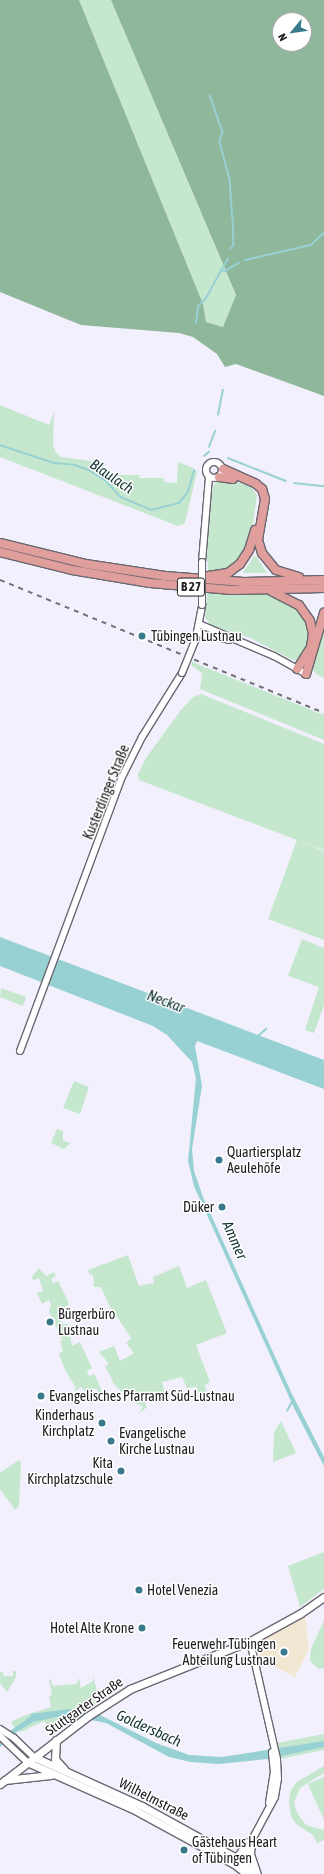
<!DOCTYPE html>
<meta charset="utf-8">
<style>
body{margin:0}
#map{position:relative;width:324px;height:1874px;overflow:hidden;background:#f2f0fc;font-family:"Asap Condensed",sans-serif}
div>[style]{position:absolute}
.industrial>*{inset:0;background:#f2e7d2}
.green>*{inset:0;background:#c5e7ce}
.forest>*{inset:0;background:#8fb79b}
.water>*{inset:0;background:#97d1d3}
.stream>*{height:1.5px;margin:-0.75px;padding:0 0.75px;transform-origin:0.75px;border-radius:0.75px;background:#97d1d3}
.roads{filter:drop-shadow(1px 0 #696771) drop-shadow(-1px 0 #696771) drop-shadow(0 1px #696771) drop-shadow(0 -1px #696771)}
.tertiary>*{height:6px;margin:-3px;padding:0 3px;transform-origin:3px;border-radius:3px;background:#fff}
.tertiary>.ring{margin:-3px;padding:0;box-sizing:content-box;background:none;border:6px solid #fff;border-radius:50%}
.secondary>*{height:7px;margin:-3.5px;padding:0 3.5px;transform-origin:3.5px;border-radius:3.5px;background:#fff}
.trunk>*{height:8px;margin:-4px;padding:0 4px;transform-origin:4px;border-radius:4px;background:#e09e9c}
.rail>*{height:1.5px;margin-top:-0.75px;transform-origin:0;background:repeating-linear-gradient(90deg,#737279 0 5px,transparent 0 10px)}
.bridges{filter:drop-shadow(1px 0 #696771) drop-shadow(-1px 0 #696771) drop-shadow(0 1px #696771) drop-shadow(0 -1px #696771)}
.tertiary-bridge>*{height:6px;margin:-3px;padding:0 3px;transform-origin:3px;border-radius:3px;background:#fff}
.dots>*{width:11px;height:11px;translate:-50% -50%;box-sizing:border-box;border:2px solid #fff;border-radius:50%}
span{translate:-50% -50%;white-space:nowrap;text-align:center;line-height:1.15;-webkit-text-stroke:3px #fff;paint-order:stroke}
.shield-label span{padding:1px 3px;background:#fff;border:1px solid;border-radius:3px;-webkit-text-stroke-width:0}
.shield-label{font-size:13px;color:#202024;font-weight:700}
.poi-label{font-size:14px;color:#202024}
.left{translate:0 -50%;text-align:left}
.right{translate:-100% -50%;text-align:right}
.street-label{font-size:14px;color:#202024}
.water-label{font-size:15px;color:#163435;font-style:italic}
.north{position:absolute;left:272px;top:12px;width:40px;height:40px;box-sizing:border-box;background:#fff;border:1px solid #a6a6a7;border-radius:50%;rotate:241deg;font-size:11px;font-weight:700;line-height:16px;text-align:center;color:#202024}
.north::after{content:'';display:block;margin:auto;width:14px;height:18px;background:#38798b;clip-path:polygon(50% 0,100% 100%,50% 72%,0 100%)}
</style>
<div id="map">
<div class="industrial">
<div style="clip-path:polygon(305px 1616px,309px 1649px,295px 1677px,261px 1660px,257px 1646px,260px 1641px)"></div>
</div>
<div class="green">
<div style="clip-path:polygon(79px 0,111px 0,236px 296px,223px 327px,206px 322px,203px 304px)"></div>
<div style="clip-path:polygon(0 405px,49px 425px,54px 412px,53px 445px,56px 453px,61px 457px,104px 463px,104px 475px,140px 475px,139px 478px,164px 478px,164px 482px,177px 483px,178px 462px,193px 468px,197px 472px,185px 523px,178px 526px,0 457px)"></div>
<div style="clip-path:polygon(228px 479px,251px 487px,257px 495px,251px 538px,241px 560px,229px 570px,208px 574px,206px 530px,210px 496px,215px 483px)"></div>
<div style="clip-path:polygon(254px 556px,257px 557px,267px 573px,243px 573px)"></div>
<div style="clip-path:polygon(207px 593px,271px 595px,286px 599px,308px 619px,310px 645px,298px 661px,293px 660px,250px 638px,212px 626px,205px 618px)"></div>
<div style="clip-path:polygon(324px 619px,324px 678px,316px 674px,313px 668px)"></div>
<div style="clip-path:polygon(192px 662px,324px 715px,324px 740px,200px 689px,202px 673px,191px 665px)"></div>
<div style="clip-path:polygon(201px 694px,324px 744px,324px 850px,299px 841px,324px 851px,324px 940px,268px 919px,297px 840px,139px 780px,138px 774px,146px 758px,181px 710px,193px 697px)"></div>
<div style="clip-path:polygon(302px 939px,324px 948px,324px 1005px,314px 1033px,305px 1030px,319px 987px,288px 976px)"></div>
<div style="clip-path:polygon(1px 988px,26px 997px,23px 1006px,0 997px)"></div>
<div style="clip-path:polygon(74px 1081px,89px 1087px,80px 1114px,63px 1108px)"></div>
<div style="clip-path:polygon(57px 1129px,63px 1131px,63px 1141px,71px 1143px,64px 1149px,51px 1143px)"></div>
<div style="clip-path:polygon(128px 1255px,139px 1286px,154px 1283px,153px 1277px,179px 1266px,187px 1288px,206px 1280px,227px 1333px,196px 1345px,210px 1382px,205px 1385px,208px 1401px,198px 1400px,197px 1387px,187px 1388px,182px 1377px,162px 1382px,166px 1398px,148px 1399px,145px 1404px,147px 1407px,138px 1414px,143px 1407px,129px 1399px,114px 1384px,105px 1366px,109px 1364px,99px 1352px,114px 1346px,120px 1361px,134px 1353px,126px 1343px,131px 1338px,109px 1305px,101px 1287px,94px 1287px,93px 1275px,89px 1274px,88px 1270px)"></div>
<div style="clip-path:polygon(39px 1268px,46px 1276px,54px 1272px,56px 1276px,51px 1279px,53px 1283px,58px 1281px,67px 1299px,69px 1305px,64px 1307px,69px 1318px,61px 1320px,62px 1324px,68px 1324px,72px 1346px,80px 1342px,92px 1368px,87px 1371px,89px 1376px,94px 1374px,103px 1393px,100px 1395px,96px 1388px,89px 1392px,93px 1399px,81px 1387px,76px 1391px,74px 1389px,76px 1388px,65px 1370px,59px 1354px,63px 1351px,60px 1342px,62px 1340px,49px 1311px,51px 1305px,49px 1300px,42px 1304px,37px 1293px,43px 1291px,39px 1278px,33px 1280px,32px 1277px)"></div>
<div style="clip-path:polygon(281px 1421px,296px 1453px,273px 1462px,274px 1433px)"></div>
<div style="clip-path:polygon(19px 1460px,21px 1463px,19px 1506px,15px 1510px,0 1489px,0 1473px)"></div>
<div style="clip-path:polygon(324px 1552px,324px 1589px,300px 1607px,288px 1566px)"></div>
<div style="clip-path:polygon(324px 1620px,324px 1668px,319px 1669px,310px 1661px,311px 1649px)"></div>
<div style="clip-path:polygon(13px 1671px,16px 1671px,16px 1677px,7px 1692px,0 1683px,0 1672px,3px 1672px,4px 1676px,13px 1676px)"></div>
<div style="clip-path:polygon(93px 1676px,98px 1694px,93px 1697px,97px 1703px,55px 1734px,44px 1721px,21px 1732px,13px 1726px,11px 1722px,23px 1716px,51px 1707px,49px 1696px,52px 1695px,49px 1680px,51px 1679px,52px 1686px,76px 1684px,79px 1678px,81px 1688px,93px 1681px)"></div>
<div style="clip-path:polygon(324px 1734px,324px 1750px,280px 1759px,277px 1743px)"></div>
<div style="clip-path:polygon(324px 1766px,324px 1773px,300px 1788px,294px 1802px,297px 1813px,306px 1825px,324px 1830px,324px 1840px,317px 1843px,313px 1835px,296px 1824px,291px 1816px,289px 1801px,291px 1790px,297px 1782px)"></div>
<div style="clip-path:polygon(324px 1777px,324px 1820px,308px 1784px)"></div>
</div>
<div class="forest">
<div style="clip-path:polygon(evenodd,0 0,79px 0,203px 304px,206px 322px,223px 327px,236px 295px,111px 0,324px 0,324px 396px,236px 364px,225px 367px,217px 354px,193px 337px,179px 333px,81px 325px,0 292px,0 0,280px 20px,304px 20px,304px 44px,280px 44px,280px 20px)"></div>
</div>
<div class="water">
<div style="clip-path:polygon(0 937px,324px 1060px,324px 1089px,197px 1041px,195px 1046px,202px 1086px,192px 1149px,194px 1171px,203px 1197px,291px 1392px,324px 1457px,324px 1466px,294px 1408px,194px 1186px,188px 1161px,196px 1078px,192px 1062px,167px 1035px,153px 1026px,0 966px)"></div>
<div style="clip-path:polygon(69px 1709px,98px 1714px,156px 1743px,189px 1755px,222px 1757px,324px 1741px,324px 1747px,267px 1759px,219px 1764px,191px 1762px,169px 1757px,106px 1723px,66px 1715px,33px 1722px,17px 1732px,0 1747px,0 1738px,31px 1716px,30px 1714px)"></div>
</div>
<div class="stream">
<div style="left:210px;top:95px;width:39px;rotate:71deg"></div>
<div style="left:223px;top:132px;width:10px;rotate:107deg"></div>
<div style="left:220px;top:142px;width:38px;rotate:75deg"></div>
<div style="left:230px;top:179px;width:39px;rotate:86deg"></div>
<div style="left:233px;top:218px;width:27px;rotate:88deg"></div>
<div style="left:234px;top:245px;width:5px;rotate:127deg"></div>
<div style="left:245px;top:260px;width:68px;rotate:-12.8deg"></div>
<div style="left:311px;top:245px;width:18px;rotate:-43deg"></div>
<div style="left:221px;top:271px;width:14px;rotate:-60deg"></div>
<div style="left:196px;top:323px;width:17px;rotate:-83deg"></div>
<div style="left:198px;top:306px;width:11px;rotate:-45deg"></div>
<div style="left:206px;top:298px;width:31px;rotate:-61deg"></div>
<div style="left:221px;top:271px;width:4px"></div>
<div style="left:225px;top:271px;width:16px;rotate:-30deg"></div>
<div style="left:218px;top:415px;width:25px;rotate:-79deg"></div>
<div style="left:0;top:445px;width:57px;rotate:18.4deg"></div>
<div style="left:54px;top:463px;width:21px;rotate:5deg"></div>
<div style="left:75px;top:465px;width:15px;rotate:20deg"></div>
<div style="left:89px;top:470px;width:19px;rotate:32deg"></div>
<div style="left:105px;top:480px;width:23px;rotate:47deg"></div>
<div style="left:121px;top:497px;width:33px;rotate:23deg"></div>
<div style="left:151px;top:510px;width:29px;rotate:-14deg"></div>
<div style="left:179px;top:503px;width:14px;rotate:-51deg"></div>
<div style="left:188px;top:492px;width:22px;rotate:-74deg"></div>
<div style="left:209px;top:447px;width:17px;rotate:-69deg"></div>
<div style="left:204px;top:456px;width:6px;rotate:-39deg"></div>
<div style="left:228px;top:458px;width:62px;rotate:21.6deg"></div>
<div style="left:294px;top:483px;width:30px;rotate:6deg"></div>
<div style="left:258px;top:1036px;width:11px;rotate:-41deg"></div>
<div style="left:287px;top:1411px;width:10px;rotate:-61deg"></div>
</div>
<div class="roads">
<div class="tertiary">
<div class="ring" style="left:206px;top:462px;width:10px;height:10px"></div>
<div style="left:202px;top:562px;width:86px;rotate:-85.3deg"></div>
<div style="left:199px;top:624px;width:82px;rotate:23.1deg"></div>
<div style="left:274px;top:656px;width:37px;rotate:29deg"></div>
<div style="left:197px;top:633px;width:33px;rotate:12deg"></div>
<div style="left:196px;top:637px;width:33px;rotate:-79deg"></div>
<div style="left:20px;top:1051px;width:292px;rotate:-69.6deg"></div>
<div style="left:122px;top:777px;width:45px;rotate:-63.4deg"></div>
<div style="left:142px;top:737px;width:75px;rotate:-58deg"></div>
<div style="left:0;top:1729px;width:17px;rotate:33deg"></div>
<div style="left:14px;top:1738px;width:28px;rotate:44deg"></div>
<div style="left:0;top:1736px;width:37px;rotate:44deg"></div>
<div style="left:269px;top:1803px;width:31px;rotate:-81deg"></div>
<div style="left:274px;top:1772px;width:20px;rotate:-96deg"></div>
<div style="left:234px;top:1862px;width:24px;rotate:-55deg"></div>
<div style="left:237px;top:1864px;width:16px;rotate:-55deg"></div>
<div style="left:246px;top:1851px;width:61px;rotate:-61.8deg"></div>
<div style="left:275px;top:1797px;width:18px;rotate:-81deg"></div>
<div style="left:278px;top:1779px;width:20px;rotate:-93deg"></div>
<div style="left:277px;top:1759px;width:121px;rotate:-102.9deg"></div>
</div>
<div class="secondary">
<div style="left:56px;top:1740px;width:19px;rotate:93deg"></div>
<div style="left:55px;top:1759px;width:13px;rotate:48deg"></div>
<div style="left:34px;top:1757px;width:119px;rotate:24.4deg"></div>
<div style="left:142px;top:1806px;width:112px;rotate:28.9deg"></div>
<div style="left:240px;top:1860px;width:21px;rotate:43deg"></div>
<div style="left:27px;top:1762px;width:114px;rotate:23.9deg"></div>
<div style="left:131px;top:1808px;width:117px;rotate:28.5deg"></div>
<div style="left:234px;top:1864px;width:16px;rotate:38deg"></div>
<div style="left:5px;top:1780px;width:46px;rotate:-6.2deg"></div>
<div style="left:0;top:1784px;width:111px;rotate:-37.7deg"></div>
<div style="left:88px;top:1716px;width:50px;rotate:-32.7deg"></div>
<div style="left:130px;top:1689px;width:129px;rotate:-21.8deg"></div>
<div style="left:250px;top:1641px;width:58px;rotate:-28.8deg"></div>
<div style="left:301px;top:1613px;width:28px;rotate:-35deg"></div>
<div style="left:251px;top:1842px;width:12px;rotate:95deg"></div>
<div style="left:250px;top:1854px;width:21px;rotate:71deg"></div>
</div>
<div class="trunk">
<div style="left:223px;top:469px;width:36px;rotate:24deg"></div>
<div style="left:256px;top:484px;width:8px;rotate:40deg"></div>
<div style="left:262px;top:489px;width:10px;rotate:73deg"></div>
<div style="left:265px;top:499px;width:42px;rotate:99.7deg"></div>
<div style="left:258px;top:540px;width:14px;rotate:73deg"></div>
<div style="left:262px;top:553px;width:22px;rotate:51deg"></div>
<div style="left:276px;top:570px;width:24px;rotate:17deg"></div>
<div style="left:219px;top:477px;width:14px;rotate:8deg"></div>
<div style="left:0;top:543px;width:89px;rotate:13.7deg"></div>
<div style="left:86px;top:564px;width:80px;rotate:8.6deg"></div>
<div style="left:165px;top:576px;width:79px;rotate:4.3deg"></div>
<div style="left:244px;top:582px;width:80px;rotate:-1.4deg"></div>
<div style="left:0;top:552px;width:74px;rotate:14deg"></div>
<div style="left:72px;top:570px;width:79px;rotate:9.5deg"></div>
<div style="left:150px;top:583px;width:82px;rotate:4.9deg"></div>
<div style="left:232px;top:590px;width:92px;rotate:-1.2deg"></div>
<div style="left:208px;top:576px;width:20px;rotate:-9deg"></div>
<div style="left:228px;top:573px;width:15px;rotate:-37deg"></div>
<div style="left:240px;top:564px;width:17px;rotate:-57deg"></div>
<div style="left:249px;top:550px;width:21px;rotate:-73deg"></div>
<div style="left:271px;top:591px;width:31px;rotate:27deg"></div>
<div style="left:299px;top:605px;width:19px;rotate:55deg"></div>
<div style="left:310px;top:621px;width:13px;rotate:77deg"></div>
<div style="left:313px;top:634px;width:13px;rotate:99deg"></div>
<div style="left:311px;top:647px;width:26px;rotate:122deg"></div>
<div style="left:306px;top:674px;width:64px;rotate:-73.6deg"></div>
</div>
</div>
<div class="rail">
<div style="left:0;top:580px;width:350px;rotate:22.3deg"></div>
</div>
<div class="bridges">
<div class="tertiary-bridge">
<div style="left:202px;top:605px;width:43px;rotate:-90deg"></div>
<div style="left:182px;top:673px;width:37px;rotate:-68deg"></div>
</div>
</div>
<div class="dots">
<div style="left:142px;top:636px;background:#38798b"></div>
<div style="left:219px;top:1160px;background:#38798b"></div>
<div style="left:222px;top:1207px;background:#38798b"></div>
<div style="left:50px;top:1322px;background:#38798b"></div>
<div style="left:41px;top:1396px;background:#38798b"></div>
<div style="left:102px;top:1423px;background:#38798b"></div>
<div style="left:111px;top:1441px;background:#38798b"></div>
<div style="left:121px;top:1471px;background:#38798b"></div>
<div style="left:139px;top:1590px;background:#38798b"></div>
<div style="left:142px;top:1628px;background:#38798b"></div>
<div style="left:284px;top:1652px;background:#38798b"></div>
<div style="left:184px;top:1850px;background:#38798b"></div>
</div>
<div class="shield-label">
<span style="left:191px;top:587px">B 27</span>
</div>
<div class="poi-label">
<span class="left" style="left:151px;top:636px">Tübingen Lustnau</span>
<span class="left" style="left:227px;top:1160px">Quartiersplatz<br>Aeulehöfe</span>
<span class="right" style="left:214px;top:1207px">Düker</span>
<span class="left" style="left:58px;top:1322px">Bürgerbüro<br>Lustnau</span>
<span class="left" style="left:49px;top:1396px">Evangelisches Pfarramt Süd-Lustnau</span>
<span class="right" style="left:94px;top:1423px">Kinderhaus<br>Kirchplatz</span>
<span class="left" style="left:119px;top:1441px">Evangelische<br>Kirche Lustnau</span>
<span class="right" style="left:113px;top:1471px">Kita<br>Kirchplatzschule</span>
<span class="left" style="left:147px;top:1590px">Hotel Venezia</span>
<span class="right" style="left:134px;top:1628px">Hotel Alte Krone</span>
<span class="right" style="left:276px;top:1652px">Feuerwehr Tübingen<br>Abteilung Lustnau</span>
<span class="left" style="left:192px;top:1850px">Gästehaus Heart<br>of Tübingen</span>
</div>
<div class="street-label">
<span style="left:106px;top:792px;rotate:-68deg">Kusterdinger Straße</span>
<span style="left:84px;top:1706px;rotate:-35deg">Stuttgarter Straße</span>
<span style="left:154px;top:1799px;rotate:27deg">Wilhelmstraße</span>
</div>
<div class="water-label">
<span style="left:112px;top:476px;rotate:34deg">Blaulach</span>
<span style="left:166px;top:1001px;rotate:21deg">Neckar</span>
<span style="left:235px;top:1240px;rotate:66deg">Ammer</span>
<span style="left:149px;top:1728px;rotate:24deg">Goldersbach</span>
</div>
<div class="north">N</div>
</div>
